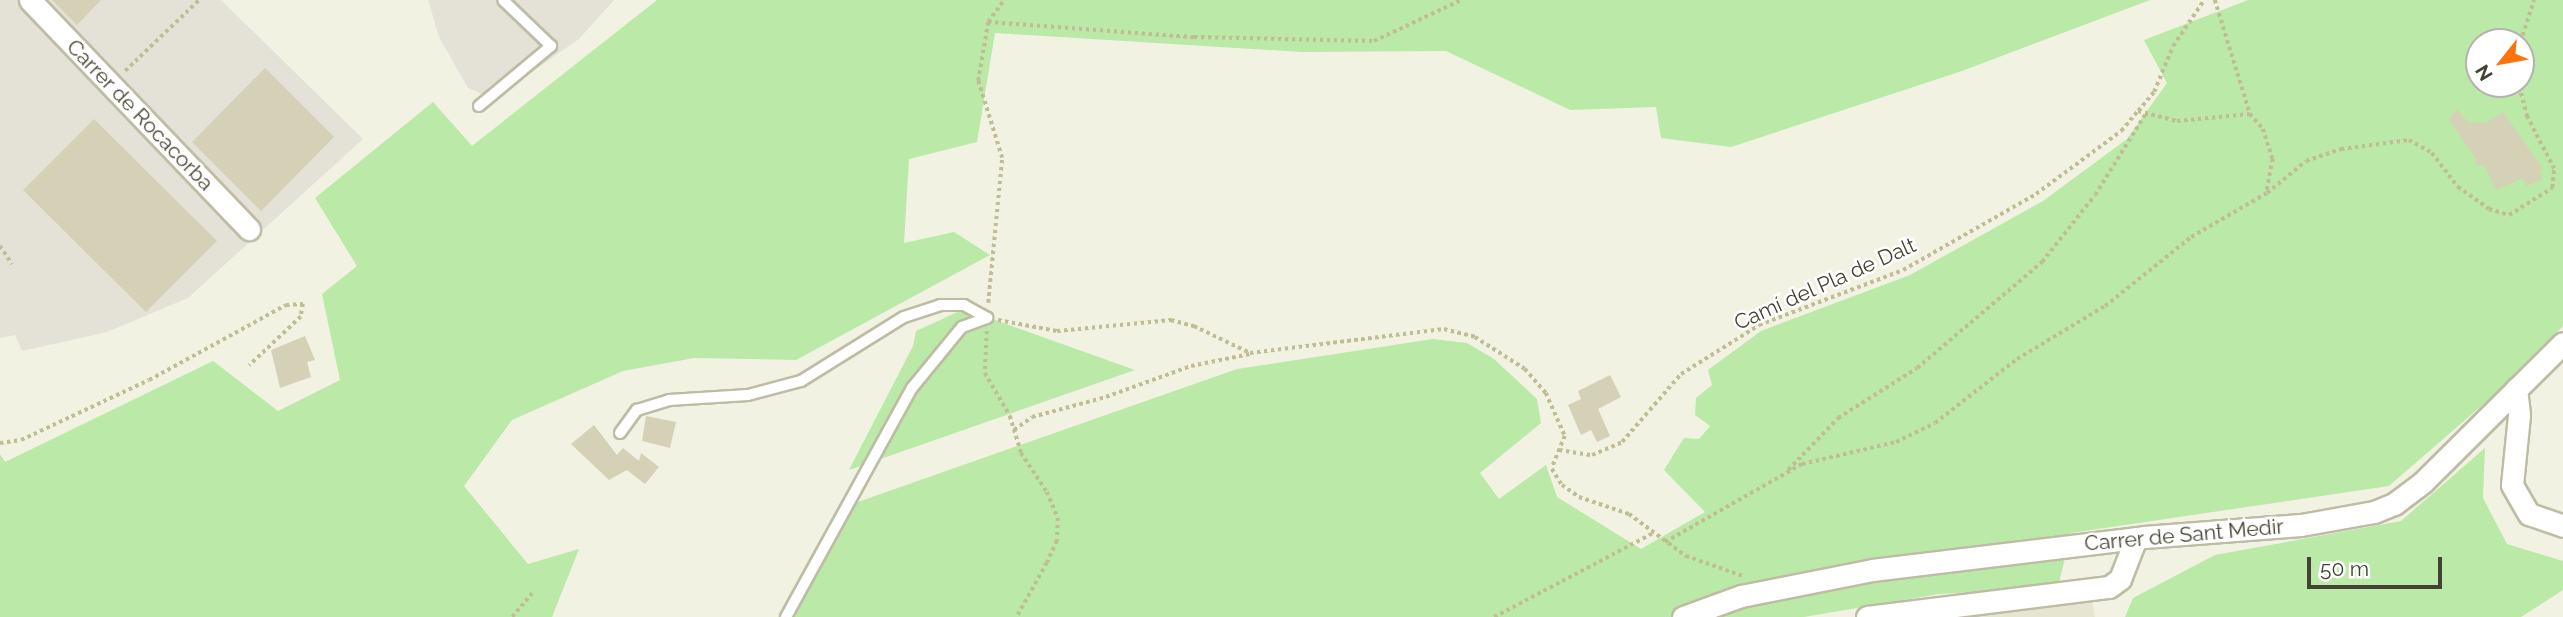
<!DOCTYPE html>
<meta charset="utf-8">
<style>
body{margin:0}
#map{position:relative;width:2563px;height:617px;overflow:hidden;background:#f2f2e2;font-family:Raleway,sans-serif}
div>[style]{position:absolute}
.residential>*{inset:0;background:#e6e6d0}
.industrial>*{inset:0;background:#e4e2d7}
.green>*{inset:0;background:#bae9a8}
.building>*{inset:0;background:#d4d1b7}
.path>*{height:3.5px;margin-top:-1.75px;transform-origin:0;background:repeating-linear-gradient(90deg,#c0bd95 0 3.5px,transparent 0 7px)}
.roads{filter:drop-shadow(2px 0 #bebca4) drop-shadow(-2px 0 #bebca4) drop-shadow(0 2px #bebca4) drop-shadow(0 -2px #bebca4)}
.service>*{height:10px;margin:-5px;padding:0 5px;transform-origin:5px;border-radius:5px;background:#fff}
.minor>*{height:21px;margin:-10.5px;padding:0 10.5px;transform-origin:10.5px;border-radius:10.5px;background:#fff}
span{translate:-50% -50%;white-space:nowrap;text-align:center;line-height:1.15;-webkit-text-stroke:5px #fff;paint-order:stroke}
.street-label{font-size:21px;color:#444232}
.north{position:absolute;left:2465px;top:28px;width:70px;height:70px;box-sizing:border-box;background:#fff;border:2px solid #b4b3ad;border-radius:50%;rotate:239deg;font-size:19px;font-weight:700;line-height:28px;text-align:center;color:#444232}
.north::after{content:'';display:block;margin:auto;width:24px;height:32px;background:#ff730c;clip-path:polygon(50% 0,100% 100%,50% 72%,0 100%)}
.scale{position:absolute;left:2307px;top:557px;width:135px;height:32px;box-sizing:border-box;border:4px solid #444232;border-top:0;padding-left:9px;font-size:21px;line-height:24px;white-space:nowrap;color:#444232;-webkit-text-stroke:5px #fff;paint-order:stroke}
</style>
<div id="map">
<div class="residential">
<div style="clip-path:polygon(2092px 600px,2095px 617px,1951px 617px)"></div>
</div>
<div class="industrial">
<div style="clip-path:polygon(0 0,221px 0,363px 139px,188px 298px,107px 332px,22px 351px,15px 335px,0 338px)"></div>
<div style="clip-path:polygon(428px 0,614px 0,579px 39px,493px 99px,468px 88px,439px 37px)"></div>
</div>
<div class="green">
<div style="clip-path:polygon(657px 0,2150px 0,1962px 71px,1731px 147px,1661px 138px,1656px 107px,1570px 110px,1446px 51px,1302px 52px,995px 33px,977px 142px,909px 159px,904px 243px,954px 232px,990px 255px,796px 360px,694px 358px,623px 371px,512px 420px,464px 486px,528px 564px,579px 549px,552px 617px,0 617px,0 454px,5px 462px,213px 361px,278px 411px,340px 380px,322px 294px,357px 266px,315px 198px,433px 102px,472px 146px)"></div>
<div style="clip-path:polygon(evenodd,2248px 0,2563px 0,2563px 326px,2502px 388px,2389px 486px,2071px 533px,2058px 587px,1939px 594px,1804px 617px,793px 617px,855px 503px,1237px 369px,1433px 339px,1467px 343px,1494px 359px,1537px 399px,1541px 423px,1480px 473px,1499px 499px,1546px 465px,1557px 497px,1641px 549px,1705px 512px,1664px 470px,1684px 438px,1699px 439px,1710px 426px,1695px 415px,1696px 398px,1712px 385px,1708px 370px,1761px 331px,1910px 275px,2043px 201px,2127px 139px,2167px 83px,2144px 40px,2248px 0,2479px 42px,2521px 42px,2521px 84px,2479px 84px,2479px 42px)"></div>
<div style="clip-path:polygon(964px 309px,1135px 370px,849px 470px,913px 346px,916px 331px)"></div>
<div style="clip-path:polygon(2485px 448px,2483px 498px,2507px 544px,2563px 561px,2563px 590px,2521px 617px,2125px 617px,2133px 598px,2215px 555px,2401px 521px)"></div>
</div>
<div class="building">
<div style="clip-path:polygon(52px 0,101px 0,77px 25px)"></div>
<div style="clip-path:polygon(265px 68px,334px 137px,261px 211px,192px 142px)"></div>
<div style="clip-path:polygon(2457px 109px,2468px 122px,2486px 123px,2503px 112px,2543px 169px,2539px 171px,2543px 179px,2526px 186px,2523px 178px,2496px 190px,2485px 166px,2476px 165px,2477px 160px,2449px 120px)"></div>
<div style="clip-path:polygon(94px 119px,217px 241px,146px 312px,23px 190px)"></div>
<div style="clip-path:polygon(305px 336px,315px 360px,307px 362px,311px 377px,280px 388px,271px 350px)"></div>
<div style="clip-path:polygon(1610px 375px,1621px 397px,1598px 409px,1610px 436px,1597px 442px,1591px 430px,1581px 435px,1568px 405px,1581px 399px,1578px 391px)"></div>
<div style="clip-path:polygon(646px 416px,676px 422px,670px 448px,642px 441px)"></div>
<div style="clip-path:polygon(594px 425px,617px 455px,623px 448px,639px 461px,641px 453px,659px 467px,645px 484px,627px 470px,609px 480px,571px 444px)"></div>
</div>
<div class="path">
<div style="left:2215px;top:0;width:119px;rotate:72.9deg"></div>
<div style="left:988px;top:22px;width:207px;rotate:4.2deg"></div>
<div style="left:1194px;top:37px;width:180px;rotate:1.3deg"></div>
<div style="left:1374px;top:41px;width:96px;rotate:-25.2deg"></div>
<div style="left:2520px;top:42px;width:44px;rotate:-71.6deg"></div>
<div style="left:125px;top:71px;width:103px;rotate:-43.8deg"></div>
<div style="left:2138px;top:111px;width:40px;rotate:14.4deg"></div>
<div style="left:2177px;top:121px;width:73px;rotate:-5.5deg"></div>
<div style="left:2250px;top:114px;width:20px;rotate:49deg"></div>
<div style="left:2263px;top:129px;width:32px;rotate:72deg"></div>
<div style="left:2273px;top:159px;width:33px;rotate:101deg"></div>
<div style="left:0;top:246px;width:22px;rotate:56deg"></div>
<div style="left:988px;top:303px;width:146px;rotate:-84.5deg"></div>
<div style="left:1002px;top:158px;width:81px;rotate:-107.3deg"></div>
<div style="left:978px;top:81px;width:60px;rotate:-80.4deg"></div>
<div style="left:988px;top:22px;width:27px;rotate:-54deg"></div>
<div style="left:998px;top:320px;width:60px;rotate:10.6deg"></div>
<div style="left:1057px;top:331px;width:115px;rotate:-5.5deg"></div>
<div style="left:1171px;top:320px;width:24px;rotate:15deg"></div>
<div style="left:1194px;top:326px;width:62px;rotate:25.7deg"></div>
<div style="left:1250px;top:353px;width:195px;rotate:-7.1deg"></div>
<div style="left:1444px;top:329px;width:32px;rotate:14deg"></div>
<div style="left:1475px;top:337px;width:59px;rotate:32.6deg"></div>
<div style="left:1525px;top:369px;width:32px;rotate:49deg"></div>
<div style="left:1546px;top:393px;width:47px;rotate:66.2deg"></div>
<div style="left:1565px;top:436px;width:35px;rotate:112deg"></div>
<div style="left:1552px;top:469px;width:19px;rotate:58deg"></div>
<div style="left:1562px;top:485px;width:21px;rotate:35deg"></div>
<div style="left:1579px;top:497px;width:53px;rotate:18.8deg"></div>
<div style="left:1629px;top:514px;width:71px;rotate:36.4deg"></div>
<div style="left:1686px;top:556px;width:60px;rotate:19.3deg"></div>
<div style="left:987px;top:331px;width:42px;rotate:92.7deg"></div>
<div style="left:985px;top:373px;width:50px;rotate:59.8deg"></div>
<div style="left:1010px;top:416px;width:39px;rotate:73deg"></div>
<div style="left:1021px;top:453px;width:47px;rotate:56.3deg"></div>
<div style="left:1047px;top:492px;width:28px;rotate:67deg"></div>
<div style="left:1058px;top:518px;width:23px;rotate:92deg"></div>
<div style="left:1057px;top:541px;width:24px;rotate:114deg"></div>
<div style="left:1047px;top:563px;width:62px;rotate:119.1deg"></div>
<div style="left:1014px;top:430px;width:22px;rotate:-36deg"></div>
<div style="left:1032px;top:417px;width:77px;rotate:-15.1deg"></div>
<div style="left:1106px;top:397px;width:90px;rotate:-20deg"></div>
<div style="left:1191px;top:366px;width:60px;rotate:-11.5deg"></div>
<div style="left:0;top:443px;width:21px;rotate:-8deg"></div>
<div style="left:21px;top:440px;width:141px;rotate:-25.1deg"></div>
<div style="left:149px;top:380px;width:156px;rotate:-28.7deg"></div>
<div style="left:286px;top:305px;width:17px;rotate:-3deg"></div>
<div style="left:303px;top:304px;width:13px;rotate:99deg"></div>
<div style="left:301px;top:317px;width:71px;rotate:136.7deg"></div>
<div style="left:1559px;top:450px;width:33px;rotate:9deg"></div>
<div style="left:1592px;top:455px;width:33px;rotate:-23deg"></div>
<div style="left:1622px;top:442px;width:90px;rotate:-49.1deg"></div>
<div style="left:1681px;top:374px;width:92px;rotate:-32.1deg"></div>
<div style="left:1759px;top:325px;width:154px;rotate:-20.9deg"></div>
<div style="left:1903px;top:270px;width:153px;rotate:-29.7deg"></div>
<div style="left:2036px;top:194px;width:106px;rotate:-36.5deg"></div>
<div style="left:2121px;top:131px;width:26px;rotate:-50deg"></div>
<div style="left:2138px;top:111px;width:25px;rotate:-50deg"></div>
<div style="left:2154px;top:92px;width:50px;rotate:-67.6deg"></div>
<div style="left:2173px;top:46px;width:55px;rotate:-56deg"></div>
<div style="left:1788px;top:470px;width:72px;rotate:-46.1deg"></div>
<div style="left:1838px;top:418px;width:93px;rotate:-32.3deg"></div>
<div style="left:1917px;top:368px;width:164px;rotate:-40.3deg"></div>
<div style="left:2042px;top:262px;width:85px;rotate:-51.7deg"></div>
<div style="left:2095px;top:195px;width:97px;rotate:-58.1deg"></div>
<div style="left:1665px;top:542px;width:158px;rotate:-29.7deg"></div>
<div style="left:1802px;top:464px;width:97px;rotate:-13.2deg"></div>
<div style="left:1896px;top:442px;width:43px;rotate:-26deg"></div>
<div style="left:1935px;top:423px;width:104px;rotate:-38deg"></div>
<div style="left:2017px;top:359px;width:103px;rotate:-31.1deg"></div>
<div style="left:2105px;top:306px;width:110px;rotate:-38.7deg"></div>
<div style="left:2191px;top:237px;width:88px;rotate:-30.1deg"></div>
<div style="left:2267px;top:193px;width:50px;rotate:-39.4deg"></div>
<div style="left:2306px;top:161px;width:37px;rotate:-19deg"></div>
<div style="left:2341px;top:149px;width:69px;rotate:-7.5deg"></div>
<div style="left:2409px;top:140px;width:26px;rotate:29deg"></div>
<div style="left:2432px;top:153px;width:43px;rotate:52.6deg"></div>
<div style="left:2458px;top:187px;width:38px;rotate:35deg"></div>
<div style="left:2489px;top:209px;width:21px;rotate:17deg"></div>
<div style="left:2509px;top:215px;width:51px;rotate:-32.1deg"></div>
<div style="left:2552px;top:188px;width:19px;rotate:-84deg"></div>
<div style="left:2554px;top:169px;width:59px;rotate:-117.4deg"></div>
<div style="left:2527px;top:117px;width:34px;rotate:-105deg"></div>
<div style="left:512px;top:617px;width:31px;rotate:-50deg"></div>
<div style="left:1494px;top:617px;width:180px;rotate:-27.8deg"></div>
</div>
<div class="roads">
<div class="service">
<div style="left:479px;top:106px;width:94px;rotate:-39.8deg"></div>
<div style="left:551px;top:46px;width:66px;rotate:-136.2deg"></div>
<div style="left:620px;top:433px;width:29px;rotate:-54deg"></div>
<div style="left:637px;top:410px;width:34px;rotate:-17deg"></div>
<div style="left:669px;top:400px;width:79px;rotate:-3.6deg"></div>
<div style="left:748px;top:395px;width:55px;rotate:-14.8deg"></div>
<div style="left:801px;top:381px;width:121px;rotate:-31.9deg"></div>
<div style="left:904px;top:317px;width:38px;rotate:-18deg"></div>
<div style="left:940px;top:305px;width:24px"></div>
<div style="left:964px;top:305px;width:26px;rotate:29deg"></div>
<div style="left:786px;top:617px;width:261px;rotate:-61.2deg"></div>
<div style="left:912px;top:388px;width:79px;rotate:-50.7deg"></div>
<div style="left:962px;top:327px;width:27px;rotate:-20deg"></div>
</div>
<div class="minor">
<div style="left:30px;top:0;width:317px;rotate:46.3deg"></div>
<div style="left:2516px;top:389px;width:26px;rotate:83deg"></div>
<div style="left:2519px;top:415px;width:70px;rotate:95.7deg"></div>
<div style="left:2512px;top:485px;width:34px;rotate:60deg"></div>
<div style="left:2529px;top:514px;width:36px;rotate:19deg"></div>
<div style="left:1683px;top:617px;width:62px;rotate:-19.9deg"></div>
<div style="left:1741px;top:596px;width:134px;rotate:-11.2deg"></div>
<div style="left:1872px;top:570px;width:274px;rotate:-6.9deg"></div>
<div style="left:2144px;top:537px;width:157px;rotate:-4.4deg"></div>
<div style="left:2301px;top:525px;width:74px;rotate:-10.1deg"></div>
<div style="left:2374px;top:512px;width:22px;rotate:-22deg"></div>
<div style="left:2394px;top:504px;width:36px;rotate:-37deg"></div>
<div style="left:2423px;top:482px;width:197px;rotate:-44.8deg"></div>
<div style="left:1867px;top:617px;width:244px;rotate:-7.1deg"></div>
<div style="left:2109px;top:587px;width:14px;rotate:-36deg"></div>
<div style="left:2120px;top:579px;width:44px;rotate:-68.7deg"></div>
</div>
</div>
<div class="street-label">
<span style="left:140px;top:115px;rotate:46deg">Carrer de Rocacorba</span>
<span style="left:1825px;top:284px;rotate:-24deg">Camí del Pla de Dalt</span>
<span style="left:2184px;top:535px;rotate:-5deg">Carrer de Sant Medir</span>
</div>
<div class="north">N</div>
<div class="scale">50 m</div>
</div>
